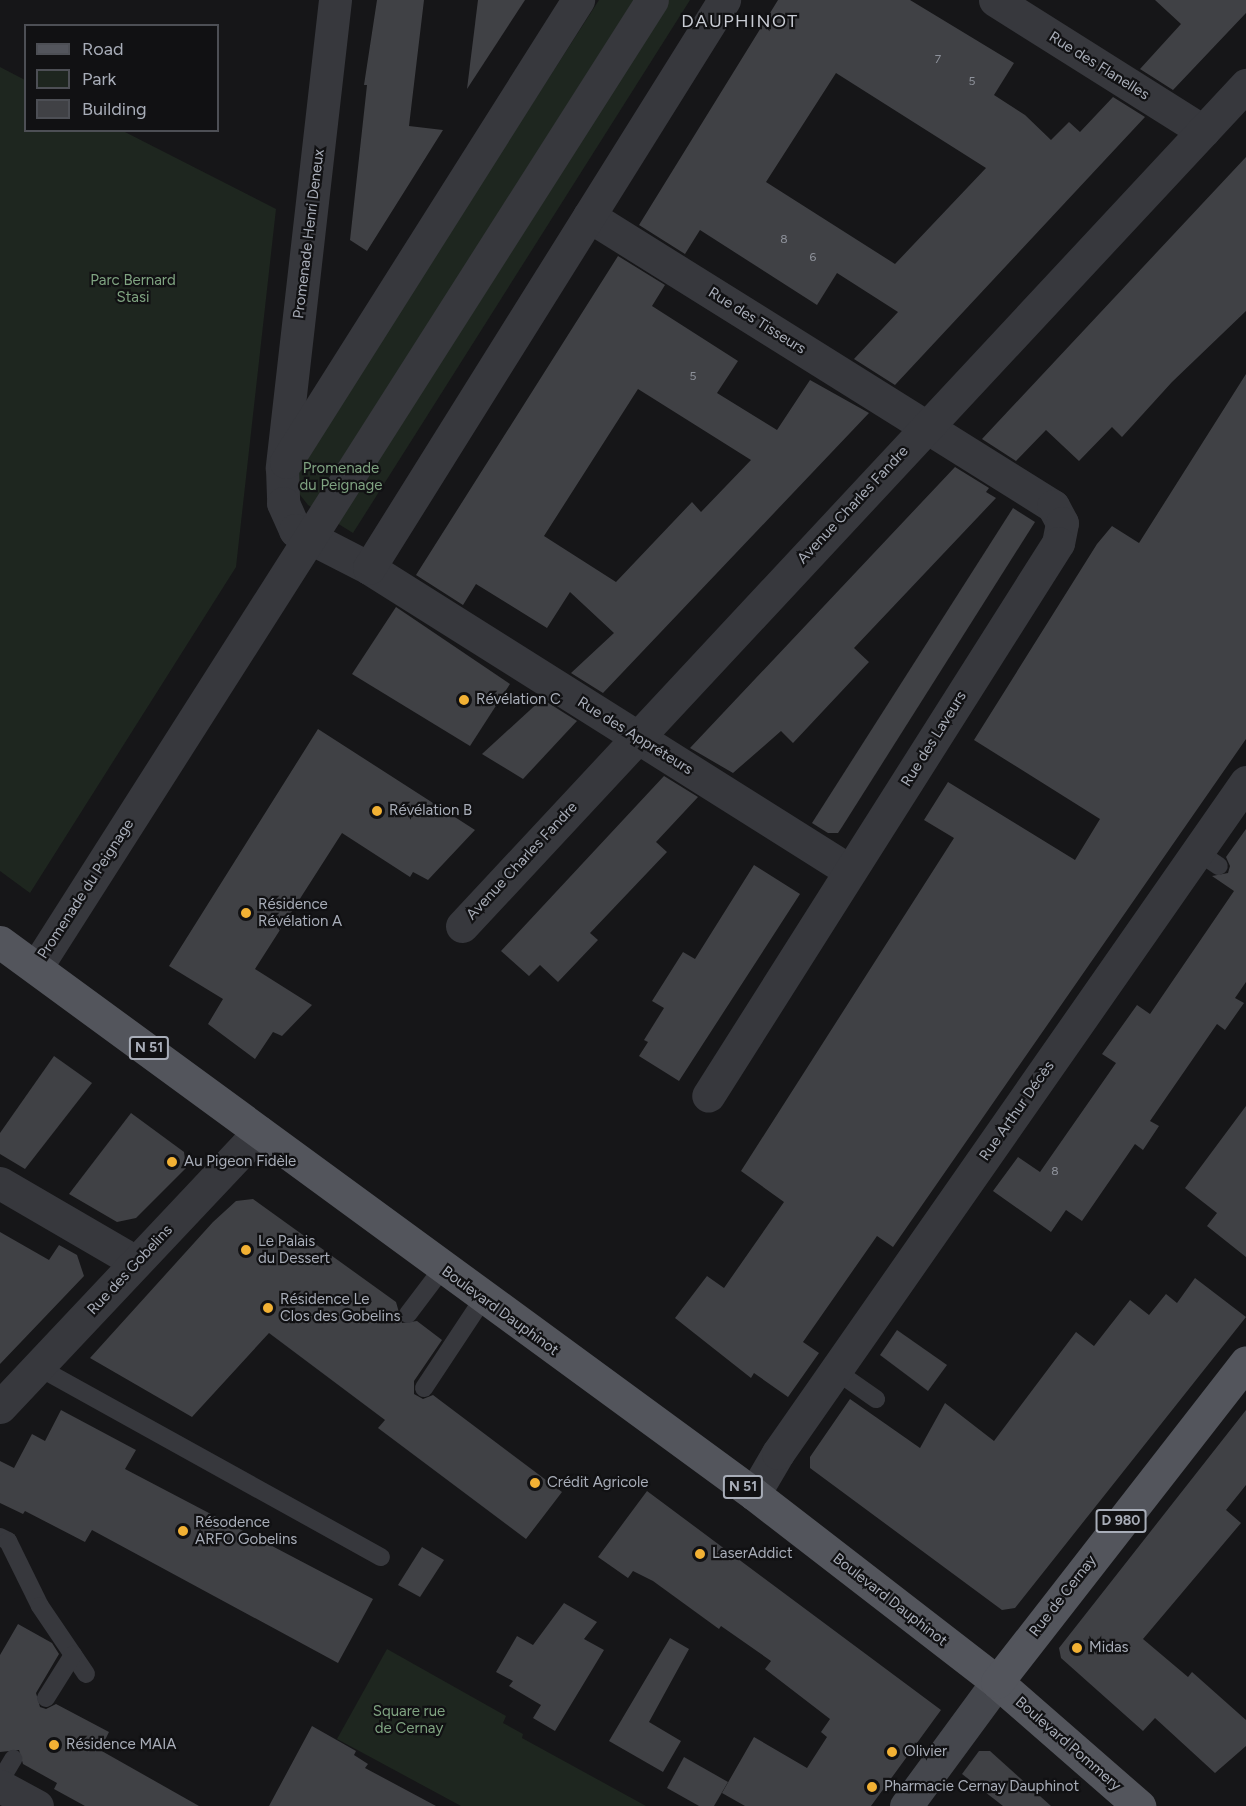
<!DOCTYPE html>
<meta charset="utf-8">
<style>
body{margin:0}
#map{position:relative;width:1246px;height:1806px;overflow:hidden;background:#161618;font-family:Figtree,sans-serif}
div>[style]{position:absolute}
.green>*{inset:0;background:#1e261f}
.building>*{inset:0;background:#404145}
.lane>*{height:18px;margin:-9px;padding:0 9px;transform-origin:9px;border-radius:9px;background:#37383d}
.street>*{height:33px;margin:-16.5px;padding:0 16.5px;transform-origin:16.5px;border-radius:16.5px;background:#37383d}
.secondary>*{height:33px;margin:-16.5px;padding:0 16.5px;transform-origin:16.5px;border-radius:16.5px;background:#45474d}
.primary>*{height:33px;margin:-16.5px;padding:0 16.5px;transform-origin:16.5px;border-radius:16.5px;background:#53555c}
.dots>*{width:16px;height:16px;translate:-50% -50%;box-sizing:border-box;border:3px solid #111113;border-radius:50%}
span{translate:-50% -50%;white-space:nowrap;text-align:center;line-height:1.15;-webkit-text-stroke:4.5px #111113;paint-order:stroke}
.number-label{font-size:12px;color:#8e929b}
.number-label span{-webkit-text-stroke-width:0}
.shield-label span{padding:2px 4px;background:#111113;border:2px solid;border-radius:4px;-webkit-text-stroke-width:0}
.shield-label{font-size:14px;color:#a8adb8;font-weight:700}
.street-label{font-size:15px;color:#a8adb8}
.park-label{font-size:15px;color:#7fa381}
.poi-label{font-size:15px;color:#a8adb8}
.left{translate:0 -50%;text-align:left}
.quarter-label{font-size:18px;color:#c9ccd4;letter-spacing:1.5px}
.legend{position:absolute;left:24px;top:24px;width:195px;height:108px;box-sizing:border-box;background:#111113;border:2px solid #4d4f55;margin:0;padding:8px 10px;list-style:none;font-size:18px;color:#a8adb8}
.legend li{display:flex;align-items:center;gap:12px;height:30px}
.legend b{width:30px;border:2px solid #4d4f55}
</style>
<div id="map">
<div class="green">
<div style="clip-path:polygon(599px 0,690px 0,353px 533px,308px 505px,297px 491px,295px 472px)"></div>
<div style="clip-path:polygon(0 67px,25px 80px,26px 130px,123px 131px,276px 209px,236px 567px,30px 893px,0 871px)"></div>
<div style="clip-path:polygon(387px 1649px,506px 1716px,503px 1723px,523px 1734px,522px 1738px,646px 1806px,461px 1806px,337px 1739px)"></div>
</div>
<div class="building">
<div style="clip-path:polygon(377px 0,424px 0,409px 126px,443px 130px,367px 251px,350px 240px,367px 85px,364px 85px)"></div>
<div style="clip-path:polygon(478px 0,525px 0,467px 89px)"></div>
<div style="clip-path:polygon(evenodd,778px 0,910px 0,1014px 63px,994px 95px,1025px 115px,1051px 140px,1069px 122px,1080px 132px,1113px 97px,1145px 117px,895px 385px,854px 359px,898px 312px,837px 273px,817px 305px,700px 230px,685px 254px,639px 225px,778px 0,836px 73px,986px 168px,895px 264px,766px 182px,836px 73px)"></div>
<div style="clip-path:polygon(1155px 0,1246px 0,1246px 13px,1173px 90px,1140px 69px,1181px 24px)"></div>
<div style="clip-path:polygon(1246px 157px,1246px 311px,1172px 382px,1122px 437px,1112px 427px,1079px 461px,1046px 430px,1016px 461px,982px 439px)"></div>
<div style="clip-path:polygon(evenodd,618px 256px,665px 285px,652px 306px,738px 361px,717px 393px,777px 430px,810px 380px,869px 413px,603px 693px,571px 673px,614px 633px,570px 592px,547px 628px,476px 584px,463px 605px,416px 575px,618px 256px,638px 389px,751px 460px,701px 512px,692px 502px,616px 582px,544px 536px,638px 389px)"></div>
<div style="clip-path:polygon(1246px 374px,1246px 739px,893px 1247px,877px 1236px,803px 1342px,819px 1353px,788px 1397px,754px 1373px,751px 1378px,675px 1318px,707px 1276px,724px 1288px,784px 1202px,741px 1171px,954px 838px,924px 820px,948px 782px,1075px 860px,1100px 819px,974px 740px,1097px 544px,1112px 526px,1139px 543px)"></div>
<div style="clip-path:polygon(955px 467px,989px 488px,986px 492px,996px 498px,854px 648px,869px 662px,793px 743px,781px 731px,733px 773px,690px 748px)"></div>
<div style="clip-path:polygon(1013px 508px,1035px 522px,842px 827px,838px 833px,828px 833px,812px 823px)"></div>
<div style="clip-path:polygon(396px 607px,510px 684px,470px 746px,352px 674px)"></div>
<div style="clip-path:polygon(542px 699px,577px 721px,523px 779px,482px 754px)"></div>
<div style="clip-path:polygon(318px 729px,475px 830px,428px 880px,413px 872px,410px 877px,342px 833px,255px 969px,312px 1005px,282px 1036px,273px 1032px,255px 1059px,208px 1024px,223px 999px,169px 966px)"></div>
<div style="clip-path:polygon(664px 776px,698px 797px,656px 842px,667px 852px,590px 933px,598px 940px,558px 982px,540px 965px,529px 976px,501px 951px)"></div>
<div style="clip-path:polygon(1246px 829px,1246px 982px,1235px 998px,1244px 1003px,1225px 1030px,1217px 1024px,1150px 1121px,1159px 1126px,1143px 1150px,1135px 1144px,1082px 1221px,1066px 1210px,1051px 1232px,993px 1191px,1018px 1157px,1040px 1172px,1116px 1063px,1102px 1054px,1137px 1005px,1150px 1014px,1234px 891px,1212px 876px,1228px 873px,1230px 866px,1226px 857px)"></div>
<div style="clip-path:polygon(754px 865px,800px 894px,679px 1081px,639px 1056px,648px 1042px,644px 1040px,664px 1008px,652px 1001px,683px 952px,695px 959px)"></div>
<div style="clip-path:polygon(54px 1056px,92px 1083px,25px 1169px,0 1154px,0 1133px)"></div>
<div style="clip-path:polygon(1246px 1106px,1246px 1257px,1207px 1226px,1217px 1213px,1185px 1188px)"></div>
<div style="clip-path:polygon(131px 1113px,184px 1152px,186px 1168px,136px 1218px,117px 1222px,69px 1194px)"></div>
<div style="clip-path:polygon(253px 1199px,396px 1302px,402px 1323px,417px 1321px,442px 1340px,414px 1381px,414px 1394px,423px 1399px,433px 1395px,562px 1492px,526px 1539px,378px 1428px,385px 1420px,269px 1333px,192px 1417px,90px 1358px,213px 1222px,236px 1201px)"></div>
<div style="clip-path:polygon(0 1232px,49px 1260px,59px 1245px,77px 1255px,84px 1276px,0 1364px)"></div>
<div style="clip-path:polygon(1195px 1278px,1246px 1317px,1015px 1608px,1002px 1610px,810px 1468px,810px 1457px,850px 1399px,920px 1448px,945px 1403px,994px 1441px,1076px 1332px,1094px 1346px,1130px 1300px,1149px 1315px,1166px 1294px,1177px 1303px)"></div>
<div style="clip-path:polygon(897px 1330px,947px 1365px,928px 1391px,880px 1355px)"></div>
<div style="clip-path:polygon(61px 1410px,136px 1450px,125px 1469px,373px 1599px,338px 1663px,92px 1530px,85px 1542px,25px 1511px,23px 1514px,0 1503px,0 1461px,14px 1468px,32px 1434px,45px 1441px)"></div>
<div style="clip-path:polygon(1246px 1410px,1246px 1485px,1226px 1510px,1241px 1523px,1143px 1639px,1188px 1677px,1192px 1672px,1246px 1720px,1246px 1746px,1215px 1773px,1155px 1718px,1143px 1731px,1061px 1658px,1059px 1648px)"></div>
<div style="clip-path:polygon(647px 1491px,941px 1710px,871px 1806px,745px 1806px,722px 1793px,754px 1737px,807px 1768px,827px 1737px,821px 1732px,830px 1719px,765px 1669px,771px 1661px,721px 1626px,719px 1629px,653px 1581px,633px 1571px,628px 1578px,598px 1557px)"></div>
<div style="clip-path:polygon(422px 1547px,444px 1560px,420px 1597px,398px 1585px)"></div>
<div style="clip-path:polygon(564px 1603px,597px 1622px,584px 1639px,604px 1650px,555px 1731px,533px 1718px,541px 1705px,509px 1686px,513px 1681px,496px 1672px,517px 1636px,533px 1645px)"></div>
<div style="clip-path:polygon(18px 1624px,52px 1643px,59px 1654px,36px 1693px,40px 1707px,46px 1709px,56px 1704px,109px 1732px,100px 1750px,199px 1806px,85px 1806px,54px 1789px,57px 1783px,23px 1764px,19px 1750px,0 1752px,0 1655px)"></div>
<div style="clip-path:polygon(670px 1638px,689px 1649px,649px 1722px,681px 1741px,663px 1772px,609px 1741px)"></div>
<div style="clip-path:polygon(312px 1726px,356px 1751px,354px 1755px,368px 1764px,365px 1768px,436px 1806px,269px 1806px)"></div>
<div style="clip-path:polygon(979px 1751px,990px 1751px,1051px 1806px,1003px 1806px,962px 1774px)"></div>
<div style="clip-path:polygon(684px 1757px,728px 1782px,714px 1806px,699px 1806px,667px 1788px)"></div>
</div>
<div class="lane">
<div style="left:1198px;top:852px;width:25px;rotate:34deg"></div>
<div style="left:408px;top:1314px;width:56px;rotate:-52.9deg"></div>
<div style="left:38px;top:1367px;width:392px;rotate:29deg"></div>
<div style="left:836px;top:1371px;width:49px;rotate:35deg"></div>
<div style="left:424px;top:1388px;width:107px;rotate:-56.5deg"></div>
<div style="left:0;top:1537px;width:9px;rotate:27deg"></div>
<div style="left:8px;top:1541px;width:72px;rotate:63.8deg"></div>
<div style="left:40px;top:1606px;width:82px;rotate:55.9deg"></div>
<div style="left:46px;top:1698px;width:51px;rotate:-57.9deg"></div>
<div style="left:0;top:1781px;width:26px;rotate:-59deg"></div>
</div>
<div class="street">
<div style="left:335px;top:0;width:471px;rotate:96.5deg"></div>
<div style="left:282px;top:468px;width:35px;rotate:88deg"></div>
<div style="left:283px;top:503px;width:30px;rotate:66deg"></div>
<div style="left:295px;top:530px;width:83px;rotate:27.2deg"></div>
<div style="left:369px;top:568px;width:568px;rotate:32.21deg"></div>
<div style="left:995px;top:0;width:246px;rotate:32.2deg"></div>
<div style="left:589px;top:216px;width:547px;rotate:32.01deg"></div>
<div style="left:1053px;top:506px;width:19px;rotate:62deg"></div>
<div style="left:1062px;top:523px;width:20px;rotate:101deg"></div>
<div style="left:1058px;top:543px;width:654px;rotate:122.33deg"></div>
<div style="left:286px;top:462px;width:547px;rotate:-57.71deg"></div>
<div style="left:369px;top:568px;width:670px;rotate:-57.99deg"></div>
<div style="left:462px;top:926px;width:1150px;rotate:-47.01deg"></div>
<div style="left:37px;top:966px;width:1145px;rotate:-57.52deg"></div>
<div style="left:0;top:1183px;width:157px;rotate:30.2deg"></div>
<div style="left:0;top:1407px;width:378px;rotate:-46.7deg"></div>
<div style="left:754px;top:1494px;width:48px;rotate:-59.7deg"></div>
<div style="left:778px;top:1453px;width:818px;rotate:-55.11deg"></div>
<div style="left:0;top:1786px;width:42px;rotate:28.4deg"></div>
</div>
<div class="secondary">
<div style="left:906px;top:1806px;width:154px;rotate:-53.7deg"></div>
</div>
<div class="primary">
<div style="left:0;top:942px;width:934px;rotate:36.21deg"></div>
<div style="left:754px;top:1494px;width:307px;rotate:37.7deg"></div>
<div style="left:997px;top:1682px;width:189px;rotate:41.1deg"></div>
<div style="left:997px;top:1682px;width:405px;rotate:-52.1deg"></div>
</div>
<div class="dots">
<div style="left:464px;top:700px;background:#f2b134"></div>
<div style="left:377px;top:811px;background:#f2b134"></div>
<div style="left:246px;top:913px;background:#f2b134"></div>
<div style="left:172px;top:1162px;background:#f2b134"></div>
<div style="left:246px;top:1250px;background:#f2b134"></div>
<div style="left:268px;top:1308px;background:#f2b134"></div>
<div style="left:535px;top:1483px;background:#f2b134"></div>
<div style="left:183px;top:1531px;background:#f2b134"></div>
<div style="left:700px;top:1554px;background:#f2b134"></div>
<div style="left:1077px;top:1648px;background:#f2b134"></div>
<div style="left:54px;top:1745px;background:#f2b134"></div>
<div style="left:892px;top:1752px;background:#f2b134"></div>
<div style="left:872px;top:1787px;background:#f2b134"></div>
</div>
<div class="number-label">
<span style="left:938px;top:60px">7</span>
<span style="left:972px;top:82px">5</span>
<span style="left:784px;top:240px">8</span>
<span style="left:813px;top:258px">6</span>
<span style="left:693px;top:377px">5</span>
<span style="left:1055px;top:1172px">8</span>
</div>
<div class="shield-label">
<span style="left:149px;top:1048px">N 51</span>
<span style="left:743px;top:1487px">N 51</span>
<span style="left:1121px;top:1521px">D 980</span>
</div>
<div class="street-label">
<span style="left:1099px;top:66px;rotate:32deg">Rue des Flanelles</span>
<span style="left:309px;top:234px;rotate:-83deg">Promenade Henri Deneux</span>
<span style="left:757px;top:321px;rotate:32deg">Rue des Tisseurs</span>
<span style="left:853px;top:505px;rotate:-47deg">Avenue Charles Fandre</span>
<span style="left:635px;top:736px;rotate:32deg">Rue des Appréteurs</span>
<span style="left:934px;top:739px;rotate:-58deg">Rue des Laveurs</span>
<span style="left:522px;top:861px;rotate:-47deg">Avenue Charles Fandre</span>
<span style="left:86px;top:889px;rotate:-57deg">Promenade du Peignage</span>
<span style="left:1017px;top:1111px;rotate:-55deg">Rue Arthur Décès</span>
<span style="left:130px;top:1270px;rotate:-47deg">Rue des Gobelins</span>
<span style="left:500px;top:1311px;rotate:36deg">Boulevard Dauphinot</span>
<span style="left:1063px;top:1596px;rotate:-52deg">Rue de Cernay</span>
<span style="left:890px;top:1600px;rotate:38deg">Boulevard Dauphinot</span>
<span style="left:1068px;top:1744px;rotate:41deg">Boulevard Pommery</span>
</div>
<div class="park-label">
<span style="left:133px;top:289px">Parc Bernard<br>Stasi</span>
<span style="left:341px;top:477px">Promenade<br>du Peignage</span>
<span style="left:409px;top:1720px">Square rue<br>de Cernay</span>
</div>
<div class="poi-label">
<span class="left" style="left:476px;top:700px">Révélation C</span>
<span class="left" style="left:389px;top:811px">Révélation B</span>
<span class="left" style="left:258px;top:913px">Résidence<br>Révélation A</span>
<span class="left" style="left:184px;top:1162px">Au Pigeon Fidèle</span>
<span class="left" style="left:258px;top:1250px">Le Palais<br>du Dessert</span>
<span class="left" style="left:280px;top:1308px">Résidence Le<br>Clos des Gobelins</span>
<span class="left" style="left:547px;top:1483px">Crédit Agricole</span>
<span class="left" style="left:195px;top:1531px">Résodence<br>ARFO Gobelins</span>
<span class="left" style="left:712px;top:1554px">LaserAddict</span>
<span class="left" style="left:1089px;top:1648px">Midas</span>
<span class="left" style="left:66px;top:1745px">Résidence MAIA</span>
<span class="left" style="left:904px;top:1752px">Olivier</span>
<span class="left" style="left:884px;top:1787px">Pharmacie Cernay Dauphinot</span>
</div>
<div class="quarter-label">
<span style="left:740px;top:21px">DAUPHINOT</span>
</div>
<ul class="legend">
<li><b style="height:8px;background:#53555c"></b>Road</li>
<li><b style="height:16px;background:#1e261f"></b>Park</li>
<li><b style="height:16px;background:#404145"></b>Building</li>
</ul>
</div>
